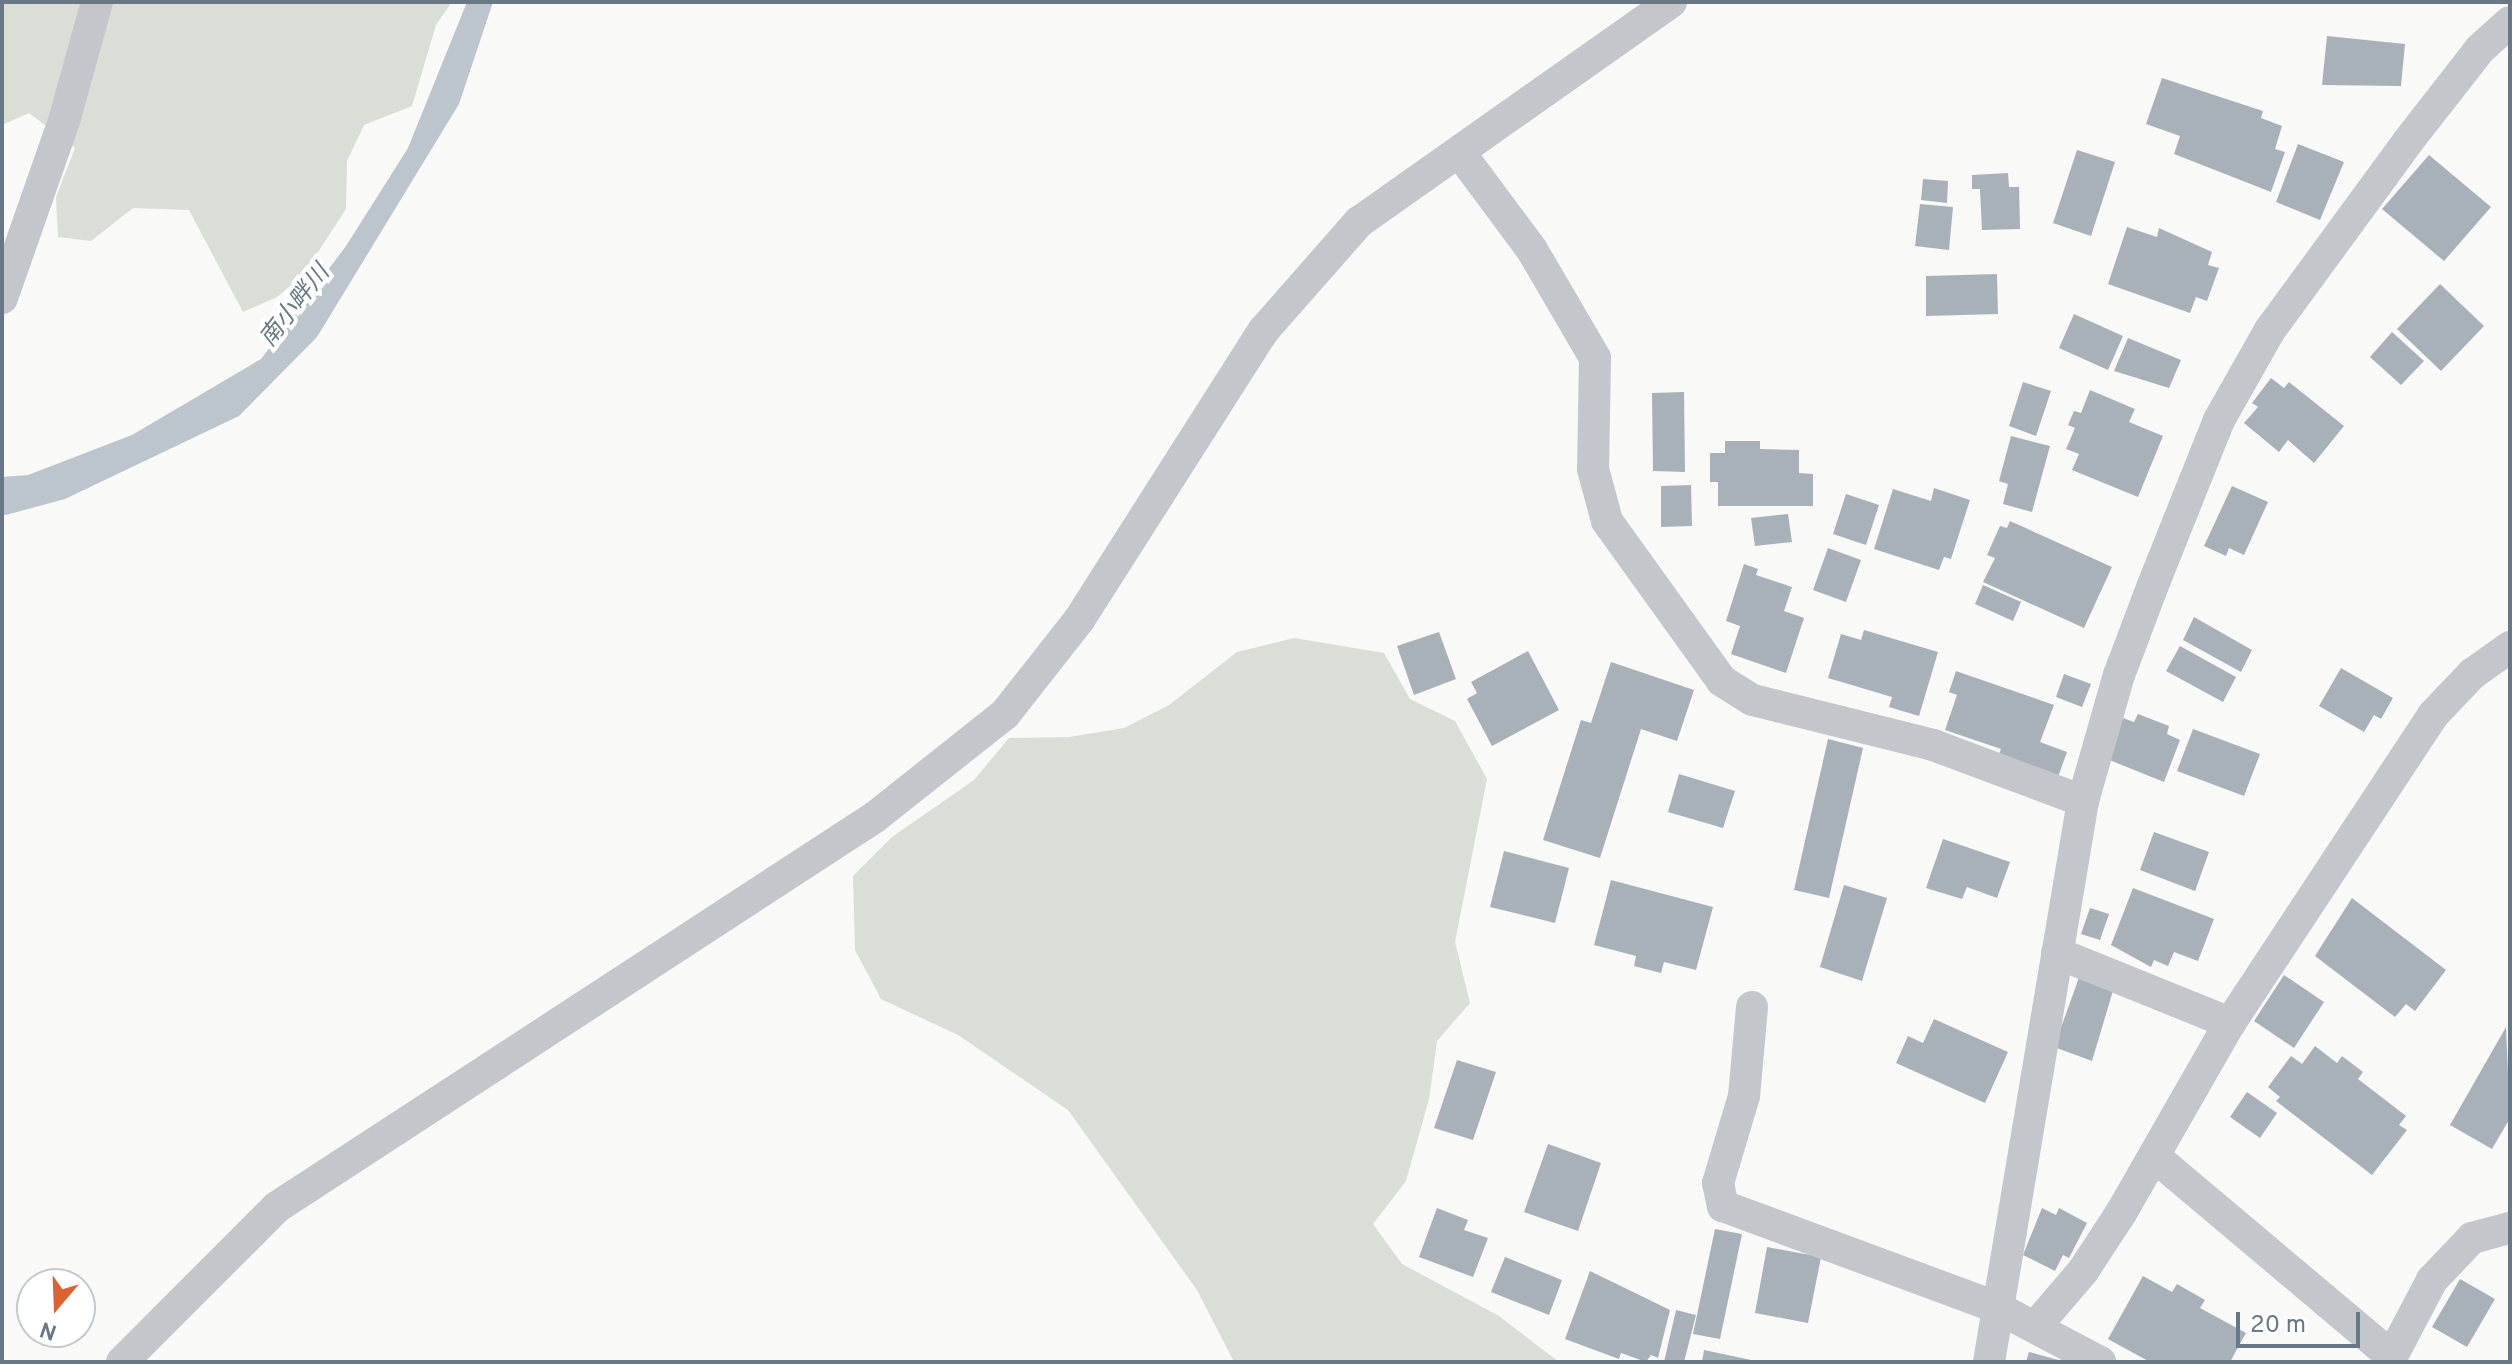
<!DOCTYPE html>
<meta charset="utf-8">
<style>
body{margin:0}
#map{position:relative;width:2512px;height:1364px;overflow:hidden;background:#f9f9f7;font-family:Overpass,"Noto Sans JP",sans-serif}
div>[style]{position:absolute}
.green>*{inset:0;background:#d9ded6}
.water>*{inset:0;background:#bcc5cb}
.building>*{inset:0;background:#a9b1b8}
.minor>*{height:32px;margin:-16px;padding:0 16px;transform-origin:16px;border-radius:16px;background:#c3c6ca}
span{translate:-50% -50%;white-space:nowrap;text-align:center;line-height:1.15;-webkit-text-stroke:8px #fff;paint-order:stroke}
.water-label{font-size:24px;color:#657982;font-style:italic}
.frame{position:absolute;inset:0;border:4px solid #697887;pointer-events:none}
.north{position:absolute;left:16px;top:1268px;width:80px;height:80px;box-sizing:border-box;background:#fff;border:2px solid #c3c9cf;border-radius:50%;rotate:199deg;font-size:22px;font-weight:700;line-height:32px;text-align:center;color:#697887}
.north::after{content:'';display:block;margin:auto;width:28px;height:36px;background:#dd6233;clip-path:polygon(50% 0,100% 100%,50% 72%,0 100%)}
.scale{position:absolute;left:2236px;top:1312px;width:124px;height:36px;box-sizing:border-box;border:4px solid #697887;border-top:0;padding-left:10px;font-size:24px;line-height:28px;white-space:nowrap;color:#697887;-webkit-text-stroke:6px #fff;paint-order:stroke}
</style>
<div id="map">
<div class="green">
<div style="clip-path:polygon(2px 2px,452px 2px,436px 25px,412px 106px,364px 125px,347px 161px,346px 209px,303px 275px,277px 297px,243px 312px,189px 210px,133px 208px,91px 241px,58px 237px,56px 197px,75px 148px,29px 113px,2px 125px)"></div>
<div style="clip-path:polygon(1294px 638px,1384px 653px,1410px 699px,1455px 721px,1487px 779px,1455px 942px,1470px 1003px,1437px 1041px,1429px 1099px,1406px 1181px,1373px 1224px,1402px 1264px,1499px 1316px,1559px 1362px,1234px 1362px,1197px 1290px,1068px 1110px,958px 1035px,881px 999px,855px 950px,853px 876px,892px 837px,974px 780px,1009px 738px,1069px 737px,1124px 728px,1169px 705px,1237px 652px)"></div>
</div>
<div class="water">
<div style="clip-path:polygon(467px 2px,493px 2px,459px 104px,317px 337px,239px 416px,65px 499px,2px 516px,2px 477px,28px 475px,132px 435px,261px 359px,346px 246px,408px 148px)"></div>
</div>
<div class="building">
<div style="clip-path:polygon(2327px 36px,2405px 44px,2401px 86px,2322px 85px)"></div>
<div style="clip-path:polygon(2162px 78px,2263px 111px,2261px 118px,2282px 126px,2275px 149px,2285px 152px,2271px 192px,2174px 154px,2180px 136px,2146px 124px)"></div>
<div style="clip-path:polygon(2298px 144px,2344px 162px,2320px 220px,2276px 202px)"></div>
<div style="clip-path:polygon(2077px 150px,2115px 162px,2091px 236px,2053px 223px)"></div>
<div style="clip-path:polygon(2429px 155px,2491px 207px,2444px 261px,2382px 209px)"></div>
<div style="clip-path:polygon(2008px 173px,2009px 187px,2019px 187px,2020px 229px,1982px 230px,1980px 189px,1972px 189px,1972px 175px)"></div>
<div style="clip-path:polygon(1923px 179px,1948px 181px,1947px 203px,1921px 200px)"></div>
<div style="clip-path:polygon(1920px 204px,1953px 207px,1949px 250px,1915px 246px)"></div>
<div style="clip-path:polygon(2127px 227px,2157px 237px,2159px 228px,2212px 252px,2208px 265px,2219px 268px,2207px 301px,2196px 297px,2190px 313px,2108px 284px)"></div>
<div style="clip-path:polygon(1997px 274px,1998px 314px,1926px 316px,1926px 276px)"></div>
<div style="clip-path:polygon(2440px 284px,2484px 326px,2441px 371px,2397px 329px)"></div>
<div style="clip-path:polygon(2074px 314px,2123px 336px,2108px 370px,2059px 348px)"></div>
<div style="clip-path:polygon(2392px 332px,2424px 361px,2401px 385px,2370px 357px)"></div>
<div style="clip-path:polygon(2128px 338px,2181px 360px,2169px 388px,2114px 371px)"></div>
<div style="clip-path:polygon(2271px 378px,2284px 388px,2289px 382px,2344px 426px,2314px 463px,2288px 440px,2279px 452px,2244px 423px,2258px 407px,2252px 403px)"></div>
<div style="clip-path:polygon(2023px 382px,2051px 391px,2036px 436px,2009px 426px)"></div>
<div style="clip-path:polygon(2090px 390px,2135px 409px,2129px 422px,2163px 436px,2138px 497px,2072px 470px,2079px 454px,2066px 449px,2075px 428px,2068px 425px,2074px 411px,2081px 413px)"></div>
<div style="clip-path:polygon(1684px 392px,1685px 472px,1653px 471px,1652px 393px)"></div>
<div style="clip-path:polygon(2011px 436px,2050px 446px,2032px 512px,2003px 504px,2008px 484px,1999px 481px)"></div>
<div style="clip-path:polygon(1725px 441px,1760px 441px,1760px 449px,1799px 450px,1799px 473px,1813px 474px,1813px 506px,1718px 506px,1718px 482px,1710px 482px,1710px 453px,1725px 453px)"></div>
<div style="clip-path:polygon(1691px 485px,1692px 526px,1661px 527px,1661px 486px)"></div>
<div style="clip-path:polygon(2232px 486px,2268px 502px,2244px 555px,2229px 548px,2226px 556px,2204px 546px)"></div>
<div style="clip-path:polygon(1934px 488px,1970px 500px,1951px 559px,1944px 557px,1939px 570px,1874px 549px,1893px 489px,1931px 501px)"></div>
<div style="clip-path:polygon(1846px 494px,1879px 505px,1866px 545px,1833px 534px)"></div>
<div style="clip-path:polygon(1788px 514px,1792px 542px,1755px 546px,1751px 518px)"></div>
<div style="clip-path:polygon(2010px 521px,2112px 567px,2084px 628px,1983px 582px,1995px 558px,1987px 555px,2000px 526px,2007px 528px)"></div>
<div style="clip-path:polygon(1828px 548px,1861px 560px,1846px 602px,1813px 590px)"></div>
<div style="clip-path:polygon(1744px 564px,1758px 569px,1756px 575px,1792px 587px,1784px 611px,1804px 618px,1786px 673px,1731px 654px,1740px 626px,1726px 621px)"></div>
<div style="clip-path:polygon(1983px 585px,2021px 602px,2013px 621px,1975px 604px)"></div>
<div style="clip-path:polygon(2194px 617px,2252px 650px,2241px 672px,2183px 640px)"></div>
<div style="clip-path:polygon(1864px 630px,1938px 652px,1919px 716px,1889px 707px,1892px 697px,1828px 678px,1841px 634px,1861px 640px)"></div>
<div style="clip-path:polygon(1439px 632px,1456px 679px,1414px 695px,1397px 646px)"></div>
<div style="clip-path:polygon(2180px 646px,2236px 677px,2223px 702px,2166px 671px)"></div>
<div style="clip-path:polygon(1528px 651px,1559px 710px,1492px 746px,1467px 699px,1477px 693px,1471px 682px)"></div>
<div style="clip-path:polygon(1611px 662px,1694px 690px,1677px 741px,1641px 729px,1600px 858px,1543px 840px,1581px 720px,1591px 723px)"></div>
<div style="clip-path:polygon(2341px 668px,2393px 698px,2381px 719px,2374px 715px,2364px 732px,2319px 706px)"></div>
<div style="clip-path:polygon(1956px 671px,2054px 705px,2040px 742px,2067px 752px,2058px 777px,1998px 757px,2001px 749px,1945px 730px,1957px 695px,1949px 692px)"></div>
<div style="clip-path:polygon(2064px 674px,2091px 684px,2082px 707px,2056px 697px)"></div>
<div style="clip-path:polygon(2138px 714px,2169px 726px,2167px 734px,2180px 740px,2164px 782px,2107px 759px,2123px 718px,2134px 722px)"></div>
<div style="clip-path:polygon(2193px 729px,2260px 754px,2244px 796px,2177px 771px)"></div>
<div style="clip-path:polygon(1828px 739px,1863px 748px,1829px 898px,1794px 890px)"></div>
<div style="clip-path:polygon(1679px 774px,1735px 791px,1723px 828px,1668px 812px)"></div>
<div style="clip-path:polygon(2154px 832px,2209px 852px,2195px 891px,2140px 870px)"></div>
<div style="clip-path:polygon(1943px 839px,2010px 862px,1997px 898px,1967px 887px,1962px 899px,1926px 888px)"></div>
<div style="clip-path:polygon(1504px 851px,1569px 868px,1555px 923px,1490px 907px)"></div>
<div style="clip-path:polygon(1611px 880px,1713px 907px,1696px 970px,1664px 962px,1661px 973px,1634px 966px,1636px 956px,1594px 945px)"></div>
<div style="clip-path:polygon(1844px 885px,1887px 898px,1862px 981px,1820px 967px)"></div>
<div style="clip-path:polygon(2133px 888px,2214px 919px,2198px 961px,2174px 952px,2168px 966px,2154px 960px,2151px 967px,2111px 945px)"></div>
<div style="clip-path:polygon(2352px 898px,2446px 970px,2415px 1011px,2406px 1004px,2395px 1017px,2315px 956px)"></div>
<div style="clip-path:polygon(2090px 908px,2109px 914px,2100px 940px,2081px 934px)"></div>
<div style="clip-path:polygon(2081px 972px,2115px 984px,2092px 1061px,2054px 1047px)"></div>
<div style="clip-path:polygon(2284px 975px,2324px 1002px,2294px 1048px,2254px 1021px)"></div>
<div style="clip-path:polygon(1934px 1019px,2008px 1052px,1985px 1103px,1896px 1063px,1908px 1036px,1923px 1043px)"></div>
<div style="clip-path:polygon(2506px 1027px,2510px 1118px,2492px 1149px,2450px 1125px)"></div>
<div style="clip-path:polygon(2315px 1046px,2337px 1063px,2342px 1056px,2363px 1072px,2358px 1079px,2406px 1116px,2399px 1125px,2407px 1130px,2372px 1175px,2276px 1101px,2280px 1097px,2268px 1087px,2291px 1056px,2302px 1064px)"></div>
<div style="clip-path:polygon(1457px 1060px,1496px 1072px,1473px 1140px,1434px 1128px)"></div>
<div style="clip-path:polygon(2247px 1092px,2277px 1113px,2260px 1138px,2230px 1117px)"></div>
<div style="clip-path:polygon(1548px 1144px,1601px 1163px,1578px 1231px,1524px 1212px)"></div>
<div style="clip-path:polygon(1437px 1208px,1468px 1220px,1464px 1230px,1488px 1238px,1473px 1277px,1419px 1257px)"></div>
<div style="clip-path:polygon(2042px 1208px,2056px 1215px,2059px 1208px,2087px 1223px,2069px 1258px,2063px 1255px,2055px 1271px,2023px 1255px)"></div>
<div style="clip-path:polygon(1715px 1229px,1742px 1234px,1720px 1339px,1693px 1334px)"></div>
<div style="clip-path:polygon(1767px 1247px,1821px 1257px,1808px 1323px,1755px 1313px)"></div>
<div style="clip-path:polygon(1505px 1257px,1562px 1280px,1549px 1315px,1491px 1292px)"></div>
<div style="clip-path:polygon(1590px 1271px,1670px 1310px,1658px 1358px,1651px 1355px,1646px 1362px,1621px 1353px,1619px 1359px,1565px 1339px)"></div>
<div style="clip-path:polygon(2143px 1276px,2172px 1292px,2177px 1284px,2205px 1300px,2200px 1308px,2246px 1333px,2230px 1362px,2150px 1362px,2108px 1339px)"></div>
<div style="clip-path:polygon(2460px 1279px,2495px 1299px,2467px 1347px,2432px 1327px)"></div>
<div style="clip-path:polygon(1676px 1310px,1696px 1315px,1684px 1362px,1664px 1362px)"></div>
<div style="clip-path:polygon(1704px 1350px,1756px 1361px,1756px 1362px,1702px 1362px)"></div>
<div style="clip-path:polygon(2029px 1352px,2062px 1361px,2062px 1362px,2026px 1362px)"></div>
</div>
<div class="minor">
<div style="left:1460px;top:153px;width:121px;rotate:53.4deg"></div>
<div style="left:1532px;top:250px;width:125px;rotate:59.7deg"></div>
<div style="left:1595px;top:358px;width:111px;rotate:91deg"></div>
<div style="left:1593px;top:469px;width:54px;rotate:74.9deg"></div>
<div style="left:1607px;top:521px;width:197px;rotate:54.3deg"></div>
<div style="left:1722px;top:681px;width:36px;rotate:32deg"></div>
<div style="left:1753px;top:700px;width:186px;rotate:14deg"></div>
<div style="left:1933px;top:745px;width:160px;rotate:20.5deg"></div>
<div style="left:2px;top:298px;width:188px;rotate:-70.7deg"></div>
<div style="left:64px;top:121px;width:123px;rotate:-74.5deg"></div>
<div style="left:2057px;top:953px;width:187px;rotate:22deg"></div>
<div style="left:1752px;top:1007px;width:89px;rotate:95.1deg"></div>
<div style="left:1744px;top:1096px;width:91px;rotate:106.6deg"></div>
<div style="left:1718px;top:1183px;width:24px;rotate:78deg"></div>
<div style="left:1723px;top:1206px;width:291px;rotate:20.3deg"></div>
<div style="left:1996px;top:1307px;width:118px;rotate:27.9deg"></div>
<div style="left:2155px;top:1157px;width:306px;rotate:40.1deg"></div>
<div style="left:2036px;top:1326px;width:72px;rotate:-49.5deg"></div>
<div style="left:2083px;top:1271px;width:69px;rotate:-56.8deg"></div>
<div style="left:2121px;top:1213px;width:219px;rotate:-60.2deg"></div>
<div style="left:2230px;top:1023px;width:369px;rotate:-56.6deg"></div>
<div style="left:2433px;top:715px;width:57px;rotate:-46.4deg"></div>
<div style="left:2472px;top:674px;width:47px;rotate:-35.4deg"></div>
<div style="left:122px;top:1362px;width:219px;rotate:-45deg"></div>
<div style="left:277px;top:1207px;width:714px;rotate:-33.11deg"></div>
<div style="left:875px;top:817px;width:166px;rotate:-38.4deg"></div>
<div style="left:1005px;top:714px;width:120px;rotate:-51.8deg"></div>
<div style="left:1079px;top:620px;width:344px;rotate:-57.5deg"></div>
<div style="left:1264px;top:330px;width:144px;rotate:-48.7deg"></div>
<div style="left:1359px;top:222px;width:382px;rotate:-35.2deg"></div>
<div style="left:1989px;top:1362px;width:569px;rotate:-80.49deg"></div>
<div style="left:2083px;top:801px;width:131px;rotate:-74.1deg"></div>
<div style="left:2119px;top:675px;width:96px;rotate:-69.3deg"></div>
<div style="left:2153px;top:585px;width:178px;rotate:-68.2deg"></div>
<div style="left:2219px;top:420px;width:103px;rotate:-60.5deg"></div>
<div style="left:2270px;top:330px;width:235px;rotate:-53.8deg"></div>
<div style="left:2409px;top:140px;width:115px;rotate:-52deg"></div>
<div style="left:2480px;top:49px;width:40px;rotate:-42deg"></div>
<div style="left:2389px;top:1362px;width:93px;rotate:-62.3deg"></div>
<div style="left:2432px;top:1280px;width:58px;rotate:-46.4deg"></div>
<div style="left:2472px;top:1238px;width:39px;rotate:-15deg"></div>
</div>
<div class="water-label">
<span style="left:296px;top:307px;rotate:-52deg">南小畔川</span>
</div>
<div class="frame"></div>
<div class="north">N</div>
<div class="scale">20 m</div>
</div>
